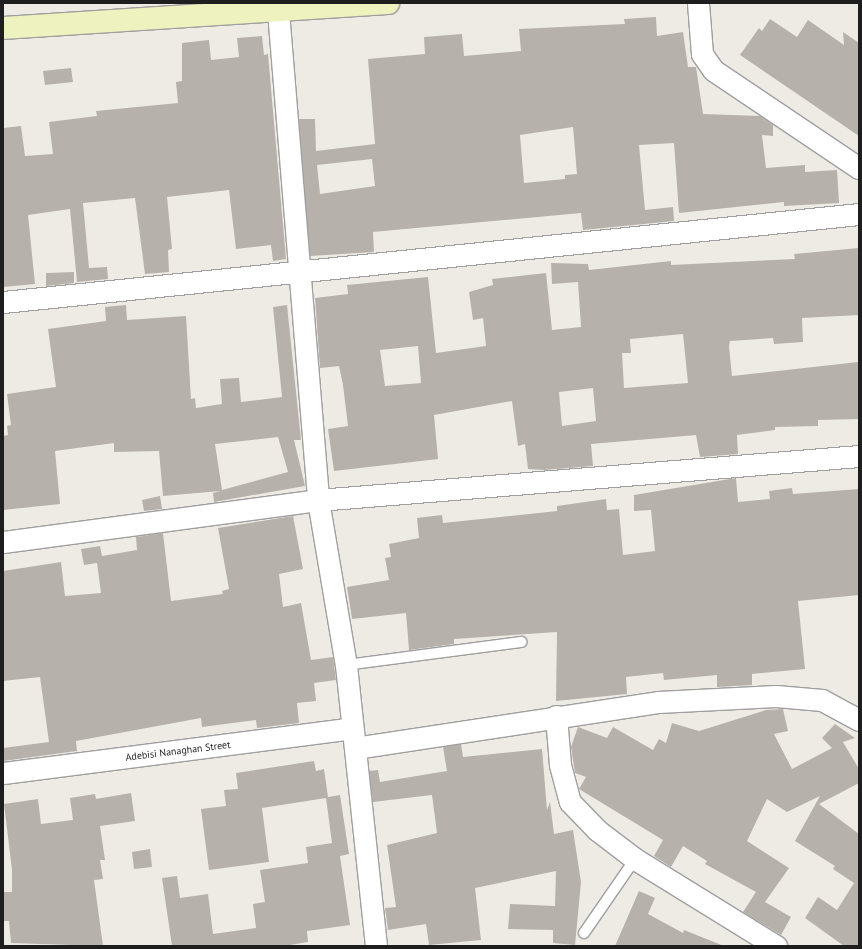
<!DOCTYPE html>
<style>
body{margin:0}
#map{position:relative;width:862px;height:949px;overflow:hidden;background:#eeebe5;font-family:"PT Sans",sans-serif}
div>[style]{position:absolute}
.building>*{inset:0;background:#b7b1ab}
.roads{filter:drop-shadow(1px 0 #9f9f9f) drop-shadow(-1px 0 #9f9f9f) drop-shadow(0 1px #9f9f9f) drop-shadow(0 -1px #9f9f9f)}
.lane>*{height:10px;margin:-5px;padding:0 5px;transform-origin:5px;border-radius:5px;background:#fff}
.street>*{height:21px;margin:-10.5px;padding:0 10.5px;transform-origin:10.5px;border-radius:10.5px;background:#fff}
.secondary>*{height:22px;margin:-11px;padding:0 11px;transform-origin:11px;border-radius:11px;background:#eef2bf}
span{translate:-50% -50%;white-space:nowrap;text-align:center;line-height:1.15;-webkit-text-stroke:3px #fff;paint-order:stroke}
.street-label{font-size:10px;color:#1e1e1e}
.frame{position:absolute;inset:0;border:4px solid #1e1e1e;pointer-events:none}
</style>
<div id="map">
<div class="building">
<div style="clip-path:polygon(evenodd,656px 17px,657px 36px,683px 32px,688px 67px,696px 67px,703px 114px,760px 116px,773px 125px,773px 136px,762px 135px,766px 168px,805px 165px,805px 172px,837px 170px,839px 203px,784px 206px,784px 202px,679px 213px,674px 143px,639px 145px,645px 210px,673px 207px,674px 221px,583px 230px,581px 213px,405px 229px,373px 232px,374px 252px,310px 256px,299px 119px,315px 119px,316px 151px,375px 144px,368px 59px,425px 54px,424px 37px,462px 34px,464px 56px,521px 51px,519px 29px,625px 24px,624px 19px,656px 17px,573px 127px,577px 174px,565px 175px,565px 179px,524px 183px,520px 135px,573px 127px,656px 17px,372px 159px,375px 186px,320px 194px,317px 165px,372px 159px)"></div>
<div style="clip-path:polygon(770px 19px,797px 37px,808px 20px,844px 45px,843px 32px,859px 43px,859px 136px,740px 55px,759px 28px,762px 31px)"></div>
<div style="clip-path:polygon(262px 36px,264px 55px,268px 54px,286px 259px,273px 261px,271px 245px,236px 249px,229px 190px,167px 197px,172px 249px,168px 250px,169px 272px,145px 274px,135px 198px,83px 203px,89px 268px,107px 267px,108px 279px,77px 282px,70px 209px,28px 215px,35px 284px,3px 287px,3px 128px,21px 126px,25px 156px,53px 154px,49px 122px,97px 116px,96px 111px,178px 103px,176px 82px,182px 81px,182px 43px,209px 40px,211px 60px,239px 57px,237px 38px)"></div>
<div style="clip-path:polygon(71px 68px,73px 82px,45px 85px,43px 71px)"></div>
<div style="clip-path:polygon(evenodd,859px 248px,859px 315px,802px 318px,803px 342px,774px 344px,773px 338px,730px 341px,729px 346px,732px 376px,858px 362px,859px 419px,818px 420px,818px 426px,775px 427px,775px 430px,737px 435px,738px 454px,700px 457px,696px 435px,591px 444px,593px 466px,544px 470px,528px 469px,525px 444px,518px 446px,512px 401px,434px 415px,438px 459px,334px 471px,328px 429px,348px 426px,343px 385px,339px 366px,320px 368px,315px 298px,348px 294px,347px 285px,428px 277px,436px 353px,486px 346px,483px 318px,473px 320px,469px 292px,493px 285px,492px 279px,546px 273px,552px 330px,581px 327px,578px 282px,552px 284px,551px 263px,588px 264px,589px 270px,671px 261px,671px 265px,795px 259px,794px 254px,859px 248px,683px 334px,688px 383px,624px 388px,622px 353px,631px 353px,630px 339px,683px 334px,859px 248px,418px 346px,421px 383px,385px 386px,380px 350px,418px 346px,859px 248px,593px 388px,596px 421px,562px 426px,559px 392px,593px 388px)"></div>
<div style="clip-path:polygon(74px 272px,74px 283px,46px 286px,46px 273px)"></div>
<div style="clip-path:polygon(evenodd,126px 305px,127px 320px,186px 316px,191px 399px,195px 398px,196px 408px,222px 404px,220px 379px,239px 378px,241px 402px,282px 397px,273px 307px,287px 305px,301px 440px,294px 440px,305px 486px,214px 502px,213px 493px,220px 491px,163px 496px,159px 451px,114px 452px,114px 443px,55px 451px,60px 504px,3px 510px,3px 436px,8px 435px,7px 426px,11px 425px,7px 394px,56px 387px,48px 329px,106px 321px,105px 307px,126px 305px,278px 437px,288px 472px,222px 490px,215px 444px,278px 437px)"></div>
<div style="clip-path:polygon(736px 478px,738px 502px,770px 499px,769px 491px,792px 488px,793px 494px,859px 489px,859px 595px,798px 601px,805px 669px,752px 674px,752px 685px,717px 687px,717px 675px,664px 680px,663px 673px,626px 677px,627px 694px,556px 701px,557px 632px,454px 639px,454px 644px,409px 650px,406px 613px,352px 619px,347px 587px,389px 580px,385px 558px,391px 557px,389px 544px,419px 538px,417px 518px,442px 515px,443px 523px,557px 511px,557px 506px,606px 499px,607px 510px,619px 509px,623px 555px,655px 551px,651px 510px,634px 511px,634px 495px)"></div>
<div style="clip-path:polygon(160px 496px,162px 509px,144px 511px,142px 500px)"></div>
<div style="clip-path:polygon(293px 516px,303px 569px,279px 574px,283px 607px,301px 603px,311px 660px,333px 657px,336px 680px,314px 683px,316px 701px,297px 703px,299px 723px,257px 728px,256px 720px,202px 727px,201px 718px,76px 741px,77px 751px,3px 761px,3px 748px,49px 742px,40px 677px,3px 681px,3px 571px,61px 562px,65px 596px,101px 593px,97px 563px,84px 565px,81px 549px,100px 546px,102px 556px,137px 550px,136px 537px,163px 533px,171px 601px,223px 594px,222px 591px,229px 589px,218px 528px)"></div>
<div style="clip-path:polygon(783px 709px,788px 731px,774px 734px,792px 769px,832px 748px,822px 738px,835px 724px,855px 738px,843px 742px,859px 769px,859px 783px,819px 804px,859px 834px,859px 946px,844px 946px,805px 918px,818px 897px,837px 910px,854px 883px,833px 869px,835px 866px,795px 841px,820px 796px,787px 812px,767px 799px,747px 841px,789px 868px,765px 902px,791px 917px,781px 935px,743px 912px,756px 892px,705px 864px,707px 861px,683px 846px,671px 867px,654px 856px,663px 840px,579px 789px,586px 777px,575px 773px,571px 747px,578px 727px,607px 738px,613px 727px,653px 750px,659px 739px,666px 743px,672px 723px,699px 731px,766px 710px)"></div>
<div style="clip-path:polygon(461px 744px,463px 757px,542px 749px,547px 810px,550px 802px,554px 834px,573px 830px,581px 882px,575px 945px,553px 943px,553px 930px,508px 929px,510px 904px,555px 906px,556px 871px,475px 888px,481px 940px,429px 945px,426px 924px,388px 930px,385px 908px,396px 907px,387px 845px,437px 833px,432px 795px,373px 802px,369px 771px,378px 770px,380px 782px,447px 771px,443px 747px)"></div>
<div style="clip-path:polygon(314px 761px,316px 771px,324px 769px,328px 797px,340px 795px,349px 854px,340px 856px,350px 925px,307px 931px,308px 942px,284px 946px,172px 946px,162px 878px,177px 876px,180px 898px,208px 894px,213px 934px,256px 928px,253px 904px,265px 902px,260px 870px,308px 863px,306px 847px,332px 843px,326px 798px,262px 808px,269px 862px,209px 870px,201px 809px,226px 806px,224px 790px,238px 789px,236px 773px)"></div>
<div style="clip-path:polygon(131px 793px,135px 821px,100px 826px,105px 860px,100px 860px,103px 879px,94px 880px,103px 946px,11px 943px,9px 921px,3px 921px,3px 892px,12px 892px,12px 870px,4px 804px,38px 799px,41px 824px,73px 820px,70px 798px,95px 794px,96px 799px)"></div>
<div style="clip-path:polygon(150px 849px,152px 867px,134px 869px,132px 852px)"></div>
<div style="clip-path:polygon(639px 891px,655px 898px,648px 914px,683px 933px,684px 930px,724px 946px,615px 946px)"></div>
</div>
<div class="roads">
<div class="lane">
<div style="left:346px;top:665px;width:177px;rotate:-7.5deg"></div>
<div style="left:584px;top:933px;width:90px;rotate:-55.4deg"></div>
</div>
<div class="street">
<div style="left:698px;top:3px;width:51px;rotate:85.5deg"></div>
<div style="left:702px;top:54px;width:19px;rotate:55deg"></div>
<div style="left:713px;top:70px;width:176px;rotate:33.9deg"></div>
<div style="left:278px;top:11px;width:491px;rotate:85.3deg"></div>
<div style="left:318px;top:500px;width:167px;rotate:80.4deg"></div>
<div style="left:346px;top:665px;width:283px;rotate:83.9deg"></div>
<div style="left:3px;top:302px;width:861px;rotate:-5.87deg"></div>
<div style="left:3px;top:542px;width:318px;rotate:-7.6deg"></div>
<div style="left:318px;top:500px;width:543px;rotate:-4.65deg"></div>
<div style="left:556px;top:716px;width:49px;rotate:85.3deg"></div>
<div style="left:560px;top:765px;width:38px;rotate:75deg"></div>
<div style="left:570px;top:802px;width:39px;rotate:46deg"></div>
<div style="left:597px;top:830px;width:48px;rotate:37.3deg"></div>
<div style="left:635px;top:859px;width:166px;rotate:31.7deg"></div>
<div style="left:355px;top:748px;width:306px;rotate:-8.6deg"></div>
<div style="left:658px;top:702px;width:118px;rotate:-2.9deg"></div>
<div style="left:776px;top:696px;width:46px;rotate:5deg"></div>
<div style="left:822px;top:700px;width:42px;rotate:28.4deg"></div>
<div style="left:3px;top:773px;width:352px;rotate:-7.3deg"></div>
</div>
<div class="secondary">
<div style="left:3px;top:28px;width:386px;rotate:-3.7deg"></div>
</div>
</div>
<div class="street-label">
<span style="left:178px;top:751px;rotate:-7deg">Adebisi Nanaghan Street</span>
</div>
<div class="frame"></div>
</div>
